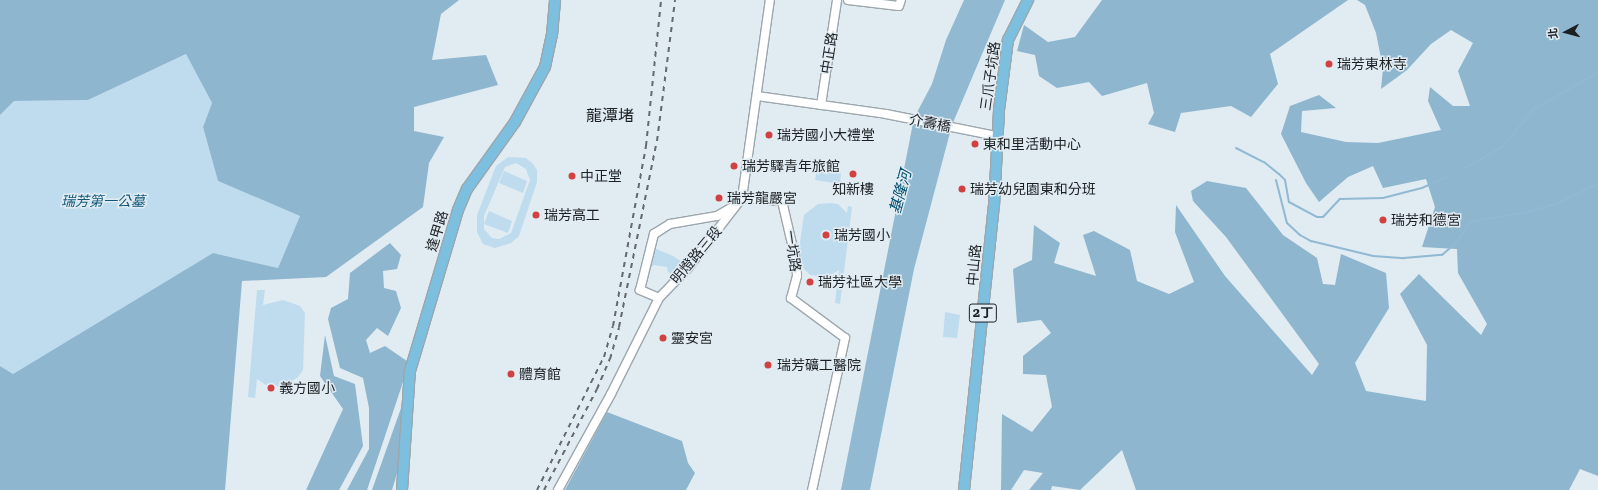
<!DOCTYPE html>
<meta charset="utf-8">
<style>
body{margin:0}
#map{position:relative;width:1598px;height:490px;overflow:hidden;background:#e0ebf2;font-family:"Roboto Serif","Noto Sans TC",serif}
div>[style]{position:absolute}
.green>*{inset:0;background:#bfdcef}
.forest>*{inset:0;background:#8eb6cf}
.water>*{inset:0;background:#91b9d2}
.stream>*{height:2px;margin:-1px;padding:0 1px;transform-origin:1px;border-radius:1px;background:#91b9d2}
.roads{filter:drop-shadow(1px 0 #9ca6ad) drop-shadow(-1px 0 #9ca6ad) drop-shadow(0 1px #9ca6ad) drop-shadow(0 -1px #9ca6ad)}
.minor>*{height:8px;margin:-4px;padding:0 4px;transform-origin:4px;border-radius:4px;background:#fff}
.major>*{height:10px;margin:-5px;padding:0 5px;transform-origin:5px;border-radius:5px;background:#7dbfde}
.rail>*{height:2px;margin-top:-1px;transform-origin:0;background:repeating-linear-gradient(90deg,#63696e 0 5px,transparent 0 10px)}
.dots>*{width:11px;height:11px;translate:-50% -50%;box-sizing:border-box;border:2px solid #e0ebf2;border-radius:50%}
span{translate:-50% -50%;white-space:nowrap;text-align:center;line-height:1.15;-webkit-text-stroke:3px #e0ebf2;paint-order:stroke}
.shield-label span{padding:1px 3px;background:#e0ebf2;border:1px solid;border-radius:3px;-webkit-text-stroke-width:0}
.shield-label{font-size:13px;color:#1c2023;font-weight:700}
.street-label{font-size:14px;color:#1c2023}
.poi-label{font-size:14px;color:#1c2023}
.left{translate:0 -50%;text-align:left}
.park-label{font-size:14px;color:#10587a;font-style:italic}
.water-label{font-size:15px;color:#004e6f;font-style:italic}
.quarter-label{font-size:16px;color:#1c2023}
.north{position:absolute;left:1546px;top:12px;width:40px;height:40px;-webkit-text-stroke:3px #e0ebf2;paint-order:stroke;rotate:264deg;font-size:11px;font-weight:700;line-height:16px;text-align:center;color:#1c2023}
.north::after{content:'';display:block;margin:auto;width:14px;height:18px;background:#1c2023;clip-path:polygon(50% 0,100% 100%,50% 72%,0 100%)}
</style>
<div id="map">
<div class="green">
<div style="clip-path:polygon(186px 54px,212px 103px,203px 127px,218px 181px,300px 216px,278px 268px,213px 253px,13px 374px,0 366px,0 115px,14px 101px,88px 100px)"></div>
<div style="clip-path:polygon(evenodd,508px 157px,526px 158px,533px 164px,537px 170px,537px 182px,519px 236px,511px 243px,495px 248px,483px 244px,477px 232px,477px 215px,496px 166px,508px 157px,516px 163px,526px 169px,530px 180px,511px 233px,499px 239px,492px 238px,484px 229px,484px 216px,505px 167px,516px 163px)"></div>
<div style="clip-path:polygon(817px 169px,841px 173px,840px 184px,815px 180px)"></div>
<div style="clip-path:polygon(504px 171px,527px 181px,523px 193px,499px 183px)"></div>
<div style="clip-path:polygon(830px 203px,838px 204px,847px 213px,848px 206px,852px 207px,840px 304px,835px 303px,839px 270px,827px 277px,810px 275px,800px 265px,798px 256px,804px 215px,818px 204px)"></div>
<div style="clip-path:polygon(489px 211px,512px 221px,508px 233px,484px 224px)"></div>
<div style="clip-path:polygon(654px 248px,673px 256px,687px 265px,675px 276px,668px 272px,667px 267px,654px 265px,650px 268px)"></div>
<div style="clip-path:polygon(257px 290px,265px 290px,263px 305px,283px 300px,300px 306px,305px 313px,303px 370px,298px 377px,283px 387px,266px 385px,257px 379px,255px 398px,248px 397px)"></div>
<div style="clip-path:polygon(945px 312px,960px 315px,957px 338px,943px 337px)"></div>
</div>
<div class="forest">
<div style="clip-path:polygon(0 0,459px 0,441px 14px,432px 60px,486px 55px,498px 85px,414px 107px,414px 131px,444px 137px,429px 163px,423px 207px,326px 277px,242px 281px,225px 490px,0 490px,0 366px,13px 374px,213px 253px,278px 268px,300px 216px,218px 181px,203px 127px,212px 103px,186px 54px,88px 100px,14px 101px,0 115px)"></div>
<div style="clip-path:polygon(1102px 0,1348px 0,1270px 54px,1278px 84px,1251px 117px,1231px 106px,1181px 113px,1175px 132px,1148px 124px,1154px 113px,1147px 83px,1102px 96px,1089px 82px,1057px 88px,1039px 76px,1035px 55px,1017px 51px,1024px 25px,1048px 42px,1075px 37px)"></div>
<div style="clip-path:polygon(1357px 0,1598px 0,1598px 476px,1580px 469px,1569px 490px,1136px 490px,1122px 450px,1080px 490px,1052px 486px,1051px 490px,1029px 490px,1043px 473px,1024px 470px,1011px 490px,1001px 490px,1002px 414px,1032px 432px,1052px 407px,1046px 375px,1023px 374px,1023px 356px,1051px 333px,1041px 320px,1017px 323px,1013px 269px,1032px 260px,1034px 225px,1060px 243px,1054px 263px,1096px 276px,1083px 235px,1094px 231px,1130px 250px,1137px 281px,1169px 294px,1194px 282px,1175px 232px,1176px 205px,1225px 276px,1312px 375px,1319px 364px,1226px 237px,1193px 201px,1191px 191px,1207px 181px,1246px 188px,1283px 235px,1317px 258px,1323px 284px,1335px 285px,1341px 254px,1386px 273px,1389px 308px,1355px 363px,1366px 391px,1426px 401px,1427px 345px,1400px 294px,1419px 274px,1481px 335px,1487px 324px,1458px 273px,1457px 249px,1422px 247px,1435px 207px,1426px 179px,1383px 188px,1373px 166px,1348px 177px,1319px 202px,1306px 183px,1281px 134px,1290px 106px,1319px 95px,1336px 108px,1302px 111px,1301px 132px,1346px 142px,1378px 143px,1441px 130px,1428px 101px,1430px 87px,1453px 106px,1470px 106px,1458px 71px,1473px 43px,1451px 30px,1431px 44px,1407px 70px,1381px 89px,1383px 68px,1376px 33px,1365px 5px)"></div>
<div style="clip-path:polygon(390px 243px,401px 255px,397px 269px,383px 271px,384px 288px,396px 291px,401px 308px,388px 336px,377px 328px,366px 340px,370px 353px,385px 346px,407px 361px,405px 376px,367px 490px,347px 490px,369px 449px,369px 408px,363px 378px,340px 368px,328px 319px,331px 308px,348px 299px,350px 273px)"></div>
<div style="clip-path:polygon(325px 335px,334px 376px,355px 384px,363px 446px,339px 490px,306px 490px,343px 409px,320px 376px)"></div>
<div style="clip-path:polygon(406px 394px,399px 467px,392px 490px,372px 490px)"></div>
<div style="clip-path:polygon(607px 412px,682px 441px,688px 463px,695px 473px,686px 490px,565px 490px)"></div>
</div>
<div class="water">
<div style="clip-path:polygon(964px 0,1005px 0,952px 125px,914px 269px,870px 490px,841px 490px,914px 118px,932px 84px,946px 40px)"></div>
</div>
<div class="stream">
<div style="left:1236px;top:148px;width:31px;rotate:27deg"></div>
<div style="left:1264px;top:162px;width:19px;rotate:39deg"></div>
<div style="left:1279px;top:174px;width:8px;rotate:45deg"></div>
<div style="left:1285px;top:180px;width:22px;rotate:80deg"></div>
<div style="left:1289px;top:202px;width:32px;rotate:28deg"></div>
<div style="left:1317px;top:217px;width:6px"></div>
<div style="left:1323px;top:217px;width:25px;rotate:-47deg"></div>
<div style="left:1340px;top:199px;width:43px;rotate:-1.3deg"></div>
<div style="left:1383px;top:198px;width:40px;rotate:-14.4deg"></div>
<div style="left:1422px;top:188px;width:30px;rotate:-24deg"></div>
<div style="left:1464px;top:169px;width:45px;rotate:-30.5deg"></div>
<div style="left:1503px;top:146px;width:48px;rotate:-50deg"></div>
<div style="left:1534px;top:109px;width:73px;rotate:-29.4deg"></div>
<div style="left:1276px;top:180px;width:44px;rotate:75.7deg"></div>
<div style="left:1287px;top:223px;width:18px;rotate:43deg"></div>
<div style="left:1300px;top:235px;width:13px;rotate:29deg"></div>
<div style="left:1311px;top:241px;width:64px;rotate:13.6deg"></div>
<div style="left:1373px;top:256px;width:31px;rotate:4deg"></div>
<div style="left:1404px;top:258px;width:38px;rotate:-5deg"></div>
<div style="left:1442px;top:255px;width:18px;rotate:-41deg"></div>
<div style="left:1456px;top:243px;width:25px;rotate:-56deg"></div>
<div style="left:1470px;top:222px;width:58px;rotate:-10deg"></div>
<div style="left:1527px;top:212px;width:32px;rotate:-16deg"></div>
<div style="left:1558px;top:203px;width:44px;rotate:-25.4deg"></div>
</div>
<div class="roads">
<div class="minor">
<div style="left:848px;top:0;width:51px;rotate:6.7deg"></div>
<div style="left:899px;top:6px;width:6px;rotate:-72deg"></div>
<div style="left:757px;top:96px;width:130px;rotate:7.9deg"></div>
<div style="left:886px;top:114px;width:112px;rotate:11.3deg"></div>
<div style="left:821px;top:105px;width:106px;rotate:-81.3deg"></div>
<div style="left:742px;top:198px;width:40px;rotate:4.3deg"></div>
<div style="left:782px;top:201px;width:62px;rotate:76.9deg"></div>
<div style="left:796px;top:261px;width:15px;rotate:86deg"></div>
<div style="left:797px;top:276px;width:23px;rotate:105deg"></div>
<div style="left:791px;top:298px;width:67px;rotate:36.5deg"></div>
<div style="left:845px;top:338px;width:156px;rotate:102.2deg"></div>
<div style="left:659px;top:298px;width:21px;rotate:-157deg"></div>
<div style="left:640px;top:290px;width:58px;rotate:-76deg"></div>
<div style="left:654px;top:234px;width:19px;rotate:-32deg"></div>
<div style="left:670px;top:224px;width:48px;rotate:-9.7deg"></div>
<div style="left:717px;top:216px;width:16px;rotate:-30deg"></div>
<div style="left:558px;top:490px;width:110px;rotate:-61.1deg"></div>
<div style="left:611px;top:394px;width:107px;rotate:-63.4deg"></div>
<div style="left:659px;top:298px;width:42px;rotate:-46deg"></div>
<div style="left:688px;top:268px;width:88px;rotate:-52.4deg"></div>
<div style="left:742px;top:198px;width:200px;rotate:-82deg"></div>
</div>
<div class="major">
<div style="left:402px;top:490px;width:119px;rotate:-86.2deg"></div>
<div style="left:410px;top:371px;width:168px;rotate:-73.4deg"></div>
<div style="left:458px;top:210px;width:23px;rotate:-67deg"></div>
<div style="left:467px;top:189px;width:82px;rotate:-54.4deg"></div>
<div style="left:515px;top:122px;width:63px;rotate:-61.4deg"></div>
<div style="left:545px;top:67px;width:33px;rotate:-78deg"></div>
<div style="left:552px;top:35px;width:35px;rotate:-85deg"></div>
<div style="left:964px;top:490px;width:286px;rotate:-84deg"></div>
<div style="left:994px;top:206px;width:96px;rotate:-87deg"></div>
<div style="left:999px;top:110px;width:71px;rotate:-82.7deg"></div>
<div style="left:1008px;top:40px;width:45px;rotate:-63.4deg"></div>
</div>
</div>
<div class="rail">
<div style="left:537px;top:490px;width:149px;rotate:-63.3deg"></div>
<div style="left:604px;top:357px;width:32px;rotate:-74deg"></div>
<div style="left:613px;top:326px;width:183px;rotate:-79.6deg"></div>
<div style="left:646px;top:146px;width:147px;rotate:-84.1deg"></div>
<div style="left:544px;top:490px;width:114px;rotate:-62.3deg"></div>
<div style="left:597px;top:389px;width:33px;rotate:-67deg"></div>
<div style="left:610px;top:359px;width:33px;rotate:-74deg"></div>
<div style="left:619px;top:327px;width:190px;rotate:-78.5deg"></div>
<div style="left:657px;top:141px;width:142px;rotate:-82.7deg"></div>
</div>
<div class="dots">
<div style="left:1329px;top:64px;background:#d04140"></div>
<div style="left:769px;top:135px;background:#d04140"></div>
<div style="left:975px;top:144px;background:#d04140"></div>
<div style="left:734px;top:166px;background:#d04140"></div>
<div style="left:853px;top:174px;background:#d04140"></div>
<div style="left:572px;top:176px;background:#d04140"></div>
<div style="left:962px;top:189px;background:#d04140"></div>
<div style="left:719px;top:198px;background:#d04140"></div>
<div style="left:536px;top:215px;background:#d04140"></div>
<div style="left:1383px;top:220px;background:#d04140"></div>
<div style="left:826px;top:235px;background:#d04140"></div>
<div style="left:810px;top:282px;background:#d04140"></div>
<div style="left:663px;top:338px;background:#d04140"></div>
<div style="left:768px;top:365px;background:#d04140"></div>
<div style="left:511px;top:374px;background:#d04140"></div>
<div style="left:271px;top:388px;background:#d04140"></div>
</div>
<div class="shield-label">
<span style="left:983px;top:313px">2丁</span>
</div>
<div class="street-label">
<span style="left:829px;top:53px;rotate:-81deg">中正路</span>
<span style="left:990px;top:76px;rotate:-82deg">三爪子坑路</span>
<span style="left:930px;top:123px;rotate:11deg">介壽橋</span>
<span style="left:437px;top:231px;rotate:-73deg">逢甲路</span>
<span style="left:793px;top:251px;rotate:82deg">一坑路</span>
<span style="left:696px;top:255px;rotate:-50deg">明燈路三段</span>
<span style="left:974px;top:265px;rotate:-85deg">中山路</span>
</div>
<div class="poi-label">
<span class="left" style="left:1337px;top:64px">瑞芳東林寺</span>
<span class="left" style="left:777px;top:135px">瑞芳國小大禮堂</span>
<span class="left" style="left:983px;top:144px">東和里活動中心</span>
<span class="left" style="left:742px;top:166px">瑞芳驛青年旅館</span>
<span class="left" style="left:580px;top:176px">中正堂</span>
<span style="left:853px;top:189px">知新樓</span>
<span class="left" style="left:970px;top:189px">瑞芳幼兒園東和分班</span>
<span class="left" style="left:727px;top:198px">瑞芳龍嚴宮</span>
<span class="left" style="left:544px;top:215px">瑞芳高工</span>
<span class="left" style="left:1391px;top:220px">瑞芳和德宮</span>
<span class="left" style="left:834px;top:235px">瑞芳國小</span>
<span class="left" style="left:818px;top:282px">瑞芳社區大學</span>
<span class="left" style="left:671px;top:338px">靈安宮</span>
<span class="left" style="left:777px;top:365px">瑞芳礦工醫院</span>
<span class="left" style="left:519px;top:374px">體育館</span>
<span class="left" style="left:279px;top:388px">義方國小</span>
</div>
<div class="park-label">
<span style="left:103px;top:201px">瑞芳第一公墓</span>
</div>
<div class="water-label">
<span style="left:901px;top:192px;rotate:-75deg">基隆河</span>
</div>
<div class="quarter-label">
<span style="left:610px;top:116px">龍潭堵</span>
</div>
<div class="north">北</div>
</div>
